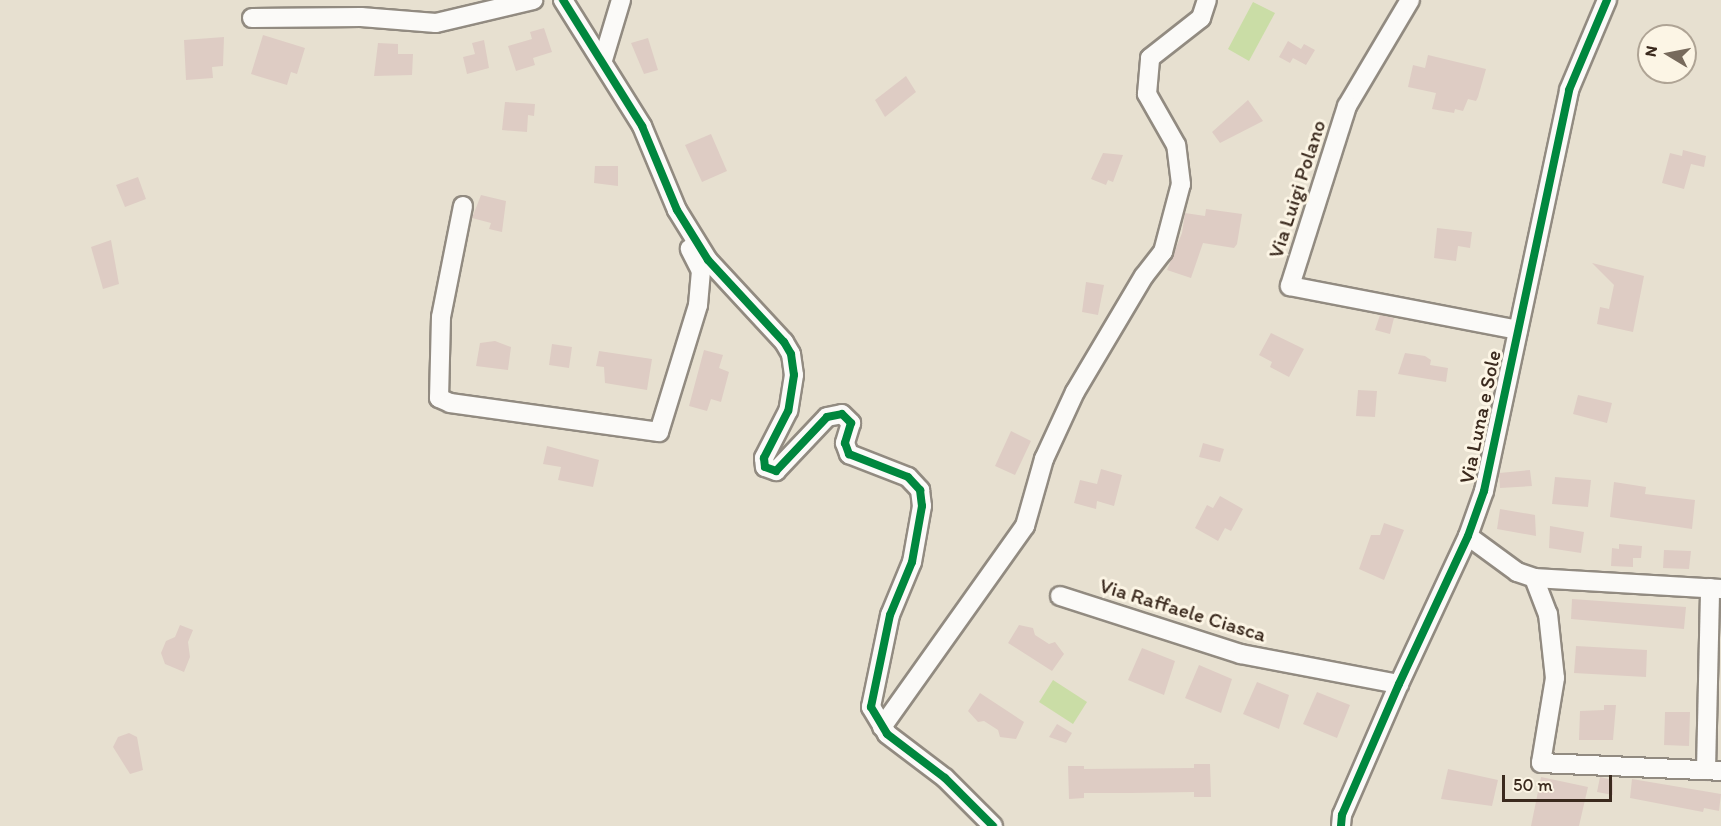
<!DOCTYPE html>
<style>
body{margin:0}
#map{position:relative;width:1721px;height:826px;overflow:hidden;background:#e7e0d0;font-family:Itim,sans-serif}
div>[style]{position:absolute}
.green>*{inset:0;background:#cadda6}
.building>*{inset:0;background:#deccc4}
.roads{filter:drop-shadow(2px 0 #928b81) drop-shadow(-2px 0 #928b81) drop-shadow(0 2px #928b81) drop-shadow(0 -2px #928b81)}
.minor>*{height:18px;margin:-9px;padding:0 9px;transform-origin:9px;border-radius:9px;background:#fbfaf8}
.cycleway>*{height:8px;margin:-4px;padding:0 4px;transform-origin:4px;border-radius:4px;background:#00873e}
span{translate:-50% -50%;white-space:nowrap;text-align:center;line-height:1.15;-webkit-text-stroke:6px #fcf5e5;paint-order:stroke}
.street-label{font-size:21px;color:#3b2a1e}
.north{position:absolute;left:1637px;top:24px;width:60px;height:60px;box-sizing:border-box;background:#fcf5e5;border:2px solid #afa495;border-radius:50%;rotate:280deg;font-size:16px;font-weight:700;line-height:24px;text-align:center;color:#3b2a1e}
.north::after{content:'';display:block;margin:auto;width:21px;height:27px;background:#776a5c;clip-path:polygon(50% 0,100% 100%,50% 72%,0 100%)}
.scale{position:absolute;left:1502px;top:775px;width:110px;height:27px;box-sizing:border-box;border:3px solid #3b2a1e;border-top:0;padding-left:8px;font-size:18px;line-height:21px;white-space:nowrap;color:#3b2a1e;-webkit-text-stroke:4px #fcf5e5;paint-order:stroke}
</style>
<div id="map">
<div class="green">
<div style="clip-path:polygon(1253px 2px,1275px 13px,1249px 61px,1228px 49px)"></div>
<div style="clip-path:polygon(1053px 680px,1087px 702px,1073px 724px,1039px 702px)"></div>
</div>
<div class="building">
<div style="clip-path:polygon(544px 28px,552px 52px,533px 58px,535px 65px,516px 71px,508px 46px,532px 39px,530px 32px)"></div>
<div style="clip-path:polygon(263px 35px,305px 48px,297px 74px,291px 72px,287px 85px,251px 74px)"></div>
<div style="clip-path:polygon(224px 37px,223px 66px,212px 67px,213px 78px,186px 80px,184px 40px)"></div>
<div style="clip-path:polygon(648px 38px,658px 70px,644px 74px,631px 43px)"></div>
<div style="clip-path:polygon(484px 40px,489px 68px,467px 74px,463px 57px,475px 54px,472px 43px)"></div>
<div style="clip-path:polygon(1288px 41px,1301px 49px,1304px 44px,1315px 50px,1306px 65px,1293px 58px,1290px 63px,1279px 57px)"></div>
<div style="clip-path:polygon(378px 43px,398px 44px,398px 54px,413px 54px,412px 75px,374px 76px)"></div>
<div style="clip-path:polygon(1428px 55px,1486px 69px,1478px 97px,1476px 101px,1468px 99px,1463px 111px,1455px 109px,1454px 113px,1432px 109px,1436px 93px,1408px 87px,1413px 65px,1425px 68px)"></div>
<div style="clip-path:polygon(906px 76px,916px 92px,885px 117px,875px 100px)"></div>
<div style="clip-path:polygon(1248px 100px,1263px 121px,1220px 143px,1212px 132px)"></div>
<div style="clip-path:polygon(505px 102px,535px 104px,534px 116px,528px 115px,527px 132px,502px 130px)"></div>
<div style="clip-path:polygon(711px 134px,727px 171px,702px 182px,685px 145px)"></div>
<div style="clip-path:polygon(1683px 150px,1706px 156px,1704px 167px,1691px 164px,1684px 189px,1662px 183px,1670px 153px,1682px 156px)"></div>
<div style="clip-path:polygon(1103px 153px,1123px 155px,1113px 182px,1108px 180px,1106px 185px,1091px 179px)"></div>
<div style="clip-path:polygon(595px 166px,618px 166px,618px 186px,594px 183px)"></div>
<div style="clip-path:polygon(138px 177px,146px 199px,125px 207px,116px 185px)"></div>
<div style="clip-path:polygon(481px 195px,506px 201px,502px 232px,489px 229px,491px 223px,472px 218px)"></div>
<div style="clip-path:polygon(1206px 209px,1242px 214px,1237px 244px,1234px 248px,1203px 243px,1191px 278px,1167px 270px,1182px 233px,1185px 213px,1205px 216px)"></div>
<div style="clip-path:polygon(1437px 228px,1472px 232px,1470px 248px,1458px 246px,1456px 261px,1434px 258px)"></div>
<div style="clip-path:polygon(111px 240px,119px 284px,103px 289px,91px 247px)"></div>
<div style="clip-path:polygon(1592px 263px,1644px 276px,1633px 332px,1597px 324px,1600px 307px,1609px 309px,1614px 285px)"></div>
<div style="clip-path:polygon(1086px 282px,1104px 285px,1098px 315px,1082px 312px)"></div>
<div style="clip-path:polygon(1380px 315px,1394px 318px,1390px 334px,1375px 330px)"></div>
<div style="clip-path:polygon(1271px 333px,1304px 349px,1289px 377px,1270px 367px,1272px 362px,1259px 355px)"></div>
<div style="clip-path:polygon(495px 341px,511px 347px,508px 370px,476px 366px,480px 343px)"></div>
<div style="clip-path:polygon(552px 344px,572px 347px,569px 368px,549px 365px)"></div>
<div style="clip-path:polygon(704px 350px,723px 355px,719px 368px,729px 372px,721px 402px,711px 399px,707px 411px,689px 406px)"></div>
<div style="clip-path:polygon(599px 351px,652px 359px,647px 390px,605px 383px,604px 367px,596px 366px)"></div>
<div style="clip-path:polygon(1405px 353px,1425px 356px,1431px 360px,1430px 365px,1448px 368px,1446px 382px,1398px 374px)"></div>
<div style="clip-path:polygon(1358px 390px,1377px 391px,1375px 417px,1356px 416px)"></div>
<div style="clip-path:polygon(1578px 395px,1612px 403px,1607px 423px,1573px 414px)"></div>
<div style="clip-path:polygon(1011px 431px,1031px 441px,1015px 475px,995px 466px)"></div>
<div style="clip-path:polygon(1203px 443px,1224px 449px,1220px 462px,1199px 457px)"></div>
<div style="clip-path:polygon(547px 446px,599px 460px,593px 487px,558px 480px,561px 467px,543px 464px)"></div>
<div style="clip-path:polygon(1101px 469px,1122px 475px,1114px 506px,1097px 501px,1096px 509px,1074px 503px,1080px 480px,1097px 484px)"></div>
<div style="clip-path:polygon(1530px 470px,1532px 486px,1500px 488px,1499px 473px)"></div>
<div style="clip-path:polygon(1555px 477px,1591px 480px,1588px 507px,1552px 504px)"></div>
<div style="clip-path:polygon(1614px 482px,1646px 487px,1645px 494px,1695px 500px,1692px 529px,1610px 517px)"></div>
<div style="clip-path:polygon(1220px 496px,1243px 509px,1231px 531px,1225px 528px,1218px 541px,1195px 528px,1207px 505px,1213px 508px)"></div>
<div style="clip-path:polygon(1500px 509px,1535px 515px,1536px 536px,1497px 529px)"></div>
<div style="clip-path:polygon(1384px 523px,1404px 530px,1384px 580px,1359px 569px,1371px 535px,1380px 535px)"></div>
<div style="clip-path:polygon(1550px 526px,1584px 532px,1581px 553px,1549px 548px)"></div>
<div style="clip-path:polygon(1619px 544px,1642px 546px,1641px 558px,1633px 558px,1633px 567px,1611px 566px,1612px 548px,1619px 549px)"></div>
<div style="clip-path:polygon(1664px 550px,1691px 551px,1689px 569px,1663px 568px)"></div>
<div style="clip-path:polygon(1572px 599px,1686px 607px,1684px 629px,1571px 619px)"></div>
<div style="clip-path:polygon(180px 625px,193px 630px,188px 642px,190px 657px,184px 672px,165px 664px,161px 653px,166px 641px,175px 637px)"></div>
<div style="clip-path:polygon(1019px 625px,1033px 628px,1035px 635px,1049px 644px,1055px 642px,1064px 654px,1052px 671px,1008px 643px)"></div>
<div style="clip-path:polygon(1576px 646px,1647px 650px,1646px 677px,1574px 673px)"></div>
<div style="clip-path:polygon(1142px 648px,1175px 661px,1164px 695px,1128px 680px)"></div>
<div style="clip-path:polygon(1199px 665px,1232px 679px,1221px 713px,1185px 698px)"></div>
<div style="clip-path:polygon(1257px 682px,1289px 695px,1279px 729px,1243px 714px)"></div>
<div style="clip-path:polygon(1317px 692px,1350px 705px,1337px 738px,1303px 724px)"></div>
<div style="clip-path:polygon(980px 693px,1024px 722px,1016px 739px,1000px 737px,998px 730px,984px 721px,978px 722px,968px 711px)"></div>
<div style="clip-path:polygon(1604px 705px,1616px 705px,1613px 740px,1579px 740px,1580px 711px,1604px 710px)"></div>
<div style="clip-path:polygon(1665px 712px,1690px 712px,1689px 746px,1664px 745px)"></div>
<div style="clip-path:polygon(1057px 724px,1072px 733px,1066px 743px,1049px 737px)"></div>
<div style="clip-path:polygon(129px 733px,137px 737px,143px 770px,130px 774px,113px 747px,118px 737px)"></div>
<div style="clip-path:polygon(1194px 764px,1210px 764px,1211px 797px,1194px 797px,1194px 792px,1131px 793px,1084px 793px,1084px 798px,1069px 799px,1068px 766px,1084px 766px,1084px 769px,1194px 768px)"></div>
<div style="clip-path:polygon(1448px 769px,1498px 780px,1492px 806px,1441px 799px)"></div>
<div style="clip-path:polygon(1541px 777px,1588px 787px,1579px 826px,1531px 826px)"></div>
<div style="clip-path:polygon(1600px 777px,1613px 780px,1613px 795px,1597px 792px)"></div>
<div style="clip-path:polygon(1632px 779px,1721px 794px,1719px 811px,1704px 808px,1703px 812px,1630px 798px)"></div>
</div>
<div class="roads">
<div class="minor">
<div style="left:563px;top:0;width:149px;rotate:57.9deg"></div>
<div style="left:642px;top:126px;width:91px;rotate:67.4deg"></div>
<div style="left:677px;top:210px;width:59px;rotate:58.2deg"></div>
<div style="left:708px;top:260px;width:112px;rotate:47.2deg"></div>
<div style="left:784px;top:342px;width:14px;rotate:60deg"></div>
<div style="left:791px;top:354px;width:21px;rotate:82deg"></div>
<div style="left:794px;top:375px;width:36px;rotate:99deg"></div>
<div style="left:788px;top:411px;width:53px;rotate:117.1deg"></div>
<div style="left:764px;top:458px;width:9px;rotate:84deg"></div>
<div style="left:765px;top:467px;width:12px;rotate:20deg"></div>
<div style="left:776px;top:471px;width:74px;rotate:-46.6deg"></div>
<div style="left:827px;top:417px;width:15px;rotate:-11deg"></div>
<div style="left:842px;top:414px;width:13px;rotate:45deg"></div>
<div style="left:851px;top:423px;width:21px;rotate:107deg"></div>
<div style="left:845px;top:443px;width:12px;rotate:70deg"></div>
<div style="left:849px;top:454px;width:63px;rotate:21.3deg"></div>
<div style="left:908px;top:477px;width:18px;rotate:47deg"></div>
<div style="left:920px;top:490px;width:16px;rotate:83deg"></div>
<div style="left:922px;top:506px;width:57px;rotate:100.1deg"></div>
<div style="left:912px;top:562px;width:57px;rotate:112.5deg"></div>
<div style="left:890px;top:615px;width:94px;rotate:101.7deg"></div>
<div style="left:871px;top:707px;width:31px;rotate:59deg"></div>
<div style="left:887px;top:734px;width:73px;rotate:37.2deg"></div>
<div style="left:945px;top:778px;width:68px;rotate:45deg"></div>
<div style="left:1410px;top:0;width:123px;rotate:120.7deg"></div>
<div style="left:1347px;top:106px;width:189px;rotate:107.6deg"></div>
<div style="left:1290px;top:286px;width:232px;rotate:10.9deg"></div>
<div style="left:252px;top:18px;width:109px;rotate:-0.5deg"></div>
<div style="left:361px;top:17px;width:75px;rotate:4.6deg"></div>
<div style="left:436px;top:23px;width:100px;rotate:-13.3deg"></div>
<div style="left:603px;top:60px;width:63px;rotate:-73.3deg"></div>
<div style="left:463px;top:206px;width:113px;rotate:101.2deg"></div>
<div style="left:441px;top:317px;width:81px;rotate:91.4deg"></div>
<div style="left:439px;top:398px;width:12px;rotate:24deg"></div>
<div style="left:450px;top:403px;width:211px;rotate:7.9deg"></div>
<div style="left:659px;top:432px;width:133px;rotate:-72.9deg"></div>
<div style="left:698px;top:305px;width:34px;rotate:-85deg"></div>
<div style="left:701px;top:271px;width:25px;rotate:-117deg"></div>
<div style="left:1468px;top:536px;width:61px;rotate:36.3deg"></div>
<div style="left:1517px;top:572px;width:18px;rotate:19deg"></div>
<div style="left:1534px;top:578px;width:187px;rotate:3.4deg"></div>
<div style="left:1534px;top:578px;width:39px;rotate:69deg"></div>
<div style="left:1548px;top:614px;width:64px;rotate:83.8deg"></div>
<div style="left:1555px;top:678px;width:86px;rotate:99.4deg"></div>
<div style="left:1541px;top:763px;width:180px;rotate:2.5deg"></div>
<div style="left:1060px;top:596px;width:190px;rotate:17.8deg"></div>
<div style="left:1241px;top:654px;width:161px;rotate:10.8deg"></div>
<div style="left:882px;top:727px;width:247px;rotate:-54.6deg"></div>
<div style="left:1025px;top:526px;width:70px;rotate:-74.2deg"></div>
<div style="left:1044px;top:459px;width:74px;rotate:-65.2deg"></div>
<div style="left:1075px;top:392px;width:135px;rotate:-59.3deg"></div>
<div style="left:1144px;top:276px;width:31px;rotate:-52deg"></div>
<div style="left:1163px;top:252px;width:70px;rotate:-75.2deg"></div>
<div style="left:1181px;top:184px;width:39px;rotate:-97deg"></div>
<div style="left:1176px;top:145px;width:59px;rotate:-119.6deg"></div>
<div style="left:1147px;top:94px;width:36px;rotate:-85deg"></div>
<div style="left:1150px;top:58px;width:65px;rotate:-38.1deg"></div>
<div style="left:1201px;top:18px;width:19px;rotate:-72deg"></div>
<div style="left:1706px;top:770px;width:182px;rotate:-88.7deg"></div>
<div style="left:1341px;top:826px;width:11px;rotate:-85deg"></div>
<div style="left:1342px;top:815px;width:143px;rotate:-66.5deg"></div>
<div style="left:1399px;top:684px;width:163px;rotate:-65deg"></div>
<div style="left:1468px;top:536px;width:48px;rotate:-70.4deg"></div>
<div style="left:1484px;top:491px;width:410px;rotate:-78deg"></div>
<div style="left:1569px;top:90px;width:98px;rotate:-67.1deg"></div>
</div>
</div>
<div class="cycleway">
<div style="left:563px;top:0;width:149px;rotate:57.9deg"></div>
<div style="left:642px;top:126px;width:91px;rotate:67.4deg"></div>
<div style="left:677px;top:210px;width:59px;rotate:58.2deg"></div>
<div style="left:708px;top:260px;width:112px;rotate:47.2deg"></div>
<div style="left:784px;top:342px;width:14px;rotate:60deg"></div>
<div style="left:791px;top:354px;width:21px;rotate:82deg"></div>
<div style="left:794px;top:375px;width:36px;rotate:99deg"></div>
<div style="left:788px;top:411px;width:53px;rotate:117.1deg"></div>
<div style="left:764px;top:458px;width:9px;rotate:84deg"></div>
<div style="left:765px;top:467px;width:12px;rotate:20deg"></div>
<div style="left:776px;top:471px;width:74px;rotate:-46.6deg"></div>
<div style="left:827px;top:417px;width:15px;rotate:-11deg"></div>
<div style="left:842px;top:414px;width:13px;rotate:45deg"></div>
<div style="left:851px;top:423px;width:21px;rotate:107deg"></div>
<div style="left:845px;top:443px;width:12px;rotate:70deg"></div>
<div style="left:849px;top:454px;width:63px;rotate:21.3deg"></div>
<div style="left:908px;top:477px;width:18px;rotate:47deg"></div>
<div style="left:920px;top:490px;width:16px;rotate:83deg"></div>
<div style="left:922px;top:506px;width:57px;rotate:100.1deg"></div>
<div style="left:912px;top:562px;width:57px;rotate:112.5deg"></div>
<div style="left:890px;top:615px;width:94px;rotate:101.7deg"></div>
<div style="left:871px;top:707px;width:31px;rotate:59deg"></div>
<div style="left:887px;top:734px;width:73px;rotate:37.2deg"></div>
<div style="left:945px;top:778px;width:68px;rotate:45deg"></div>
<div style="left:1341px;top:826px;width:11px;rotate:-85deg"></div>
<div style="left:1342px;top:815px;width:143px;rotate:-66.5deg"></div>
<div style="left:1399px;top:684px;width:163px;rotate:-65deg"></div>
<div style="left:1468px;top:536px;width:48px;rotate:-70.4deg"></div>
<div style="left:1484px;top:491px;width:410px;rotate:-78deg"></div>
<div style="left:1569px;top:90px;width:98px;rotate:-67.1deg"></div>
</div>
<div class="street-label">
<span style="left:1297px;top:189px;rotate:-72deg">Via Luigi Polano</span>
<span style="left:1480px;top:417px;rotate:-78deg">Via Luna e Sole</span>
<span style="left:1183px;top:610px;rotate:17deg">Via Raffaele Ciasca</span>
</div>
<div class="north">N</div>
<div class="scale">50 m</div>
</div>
